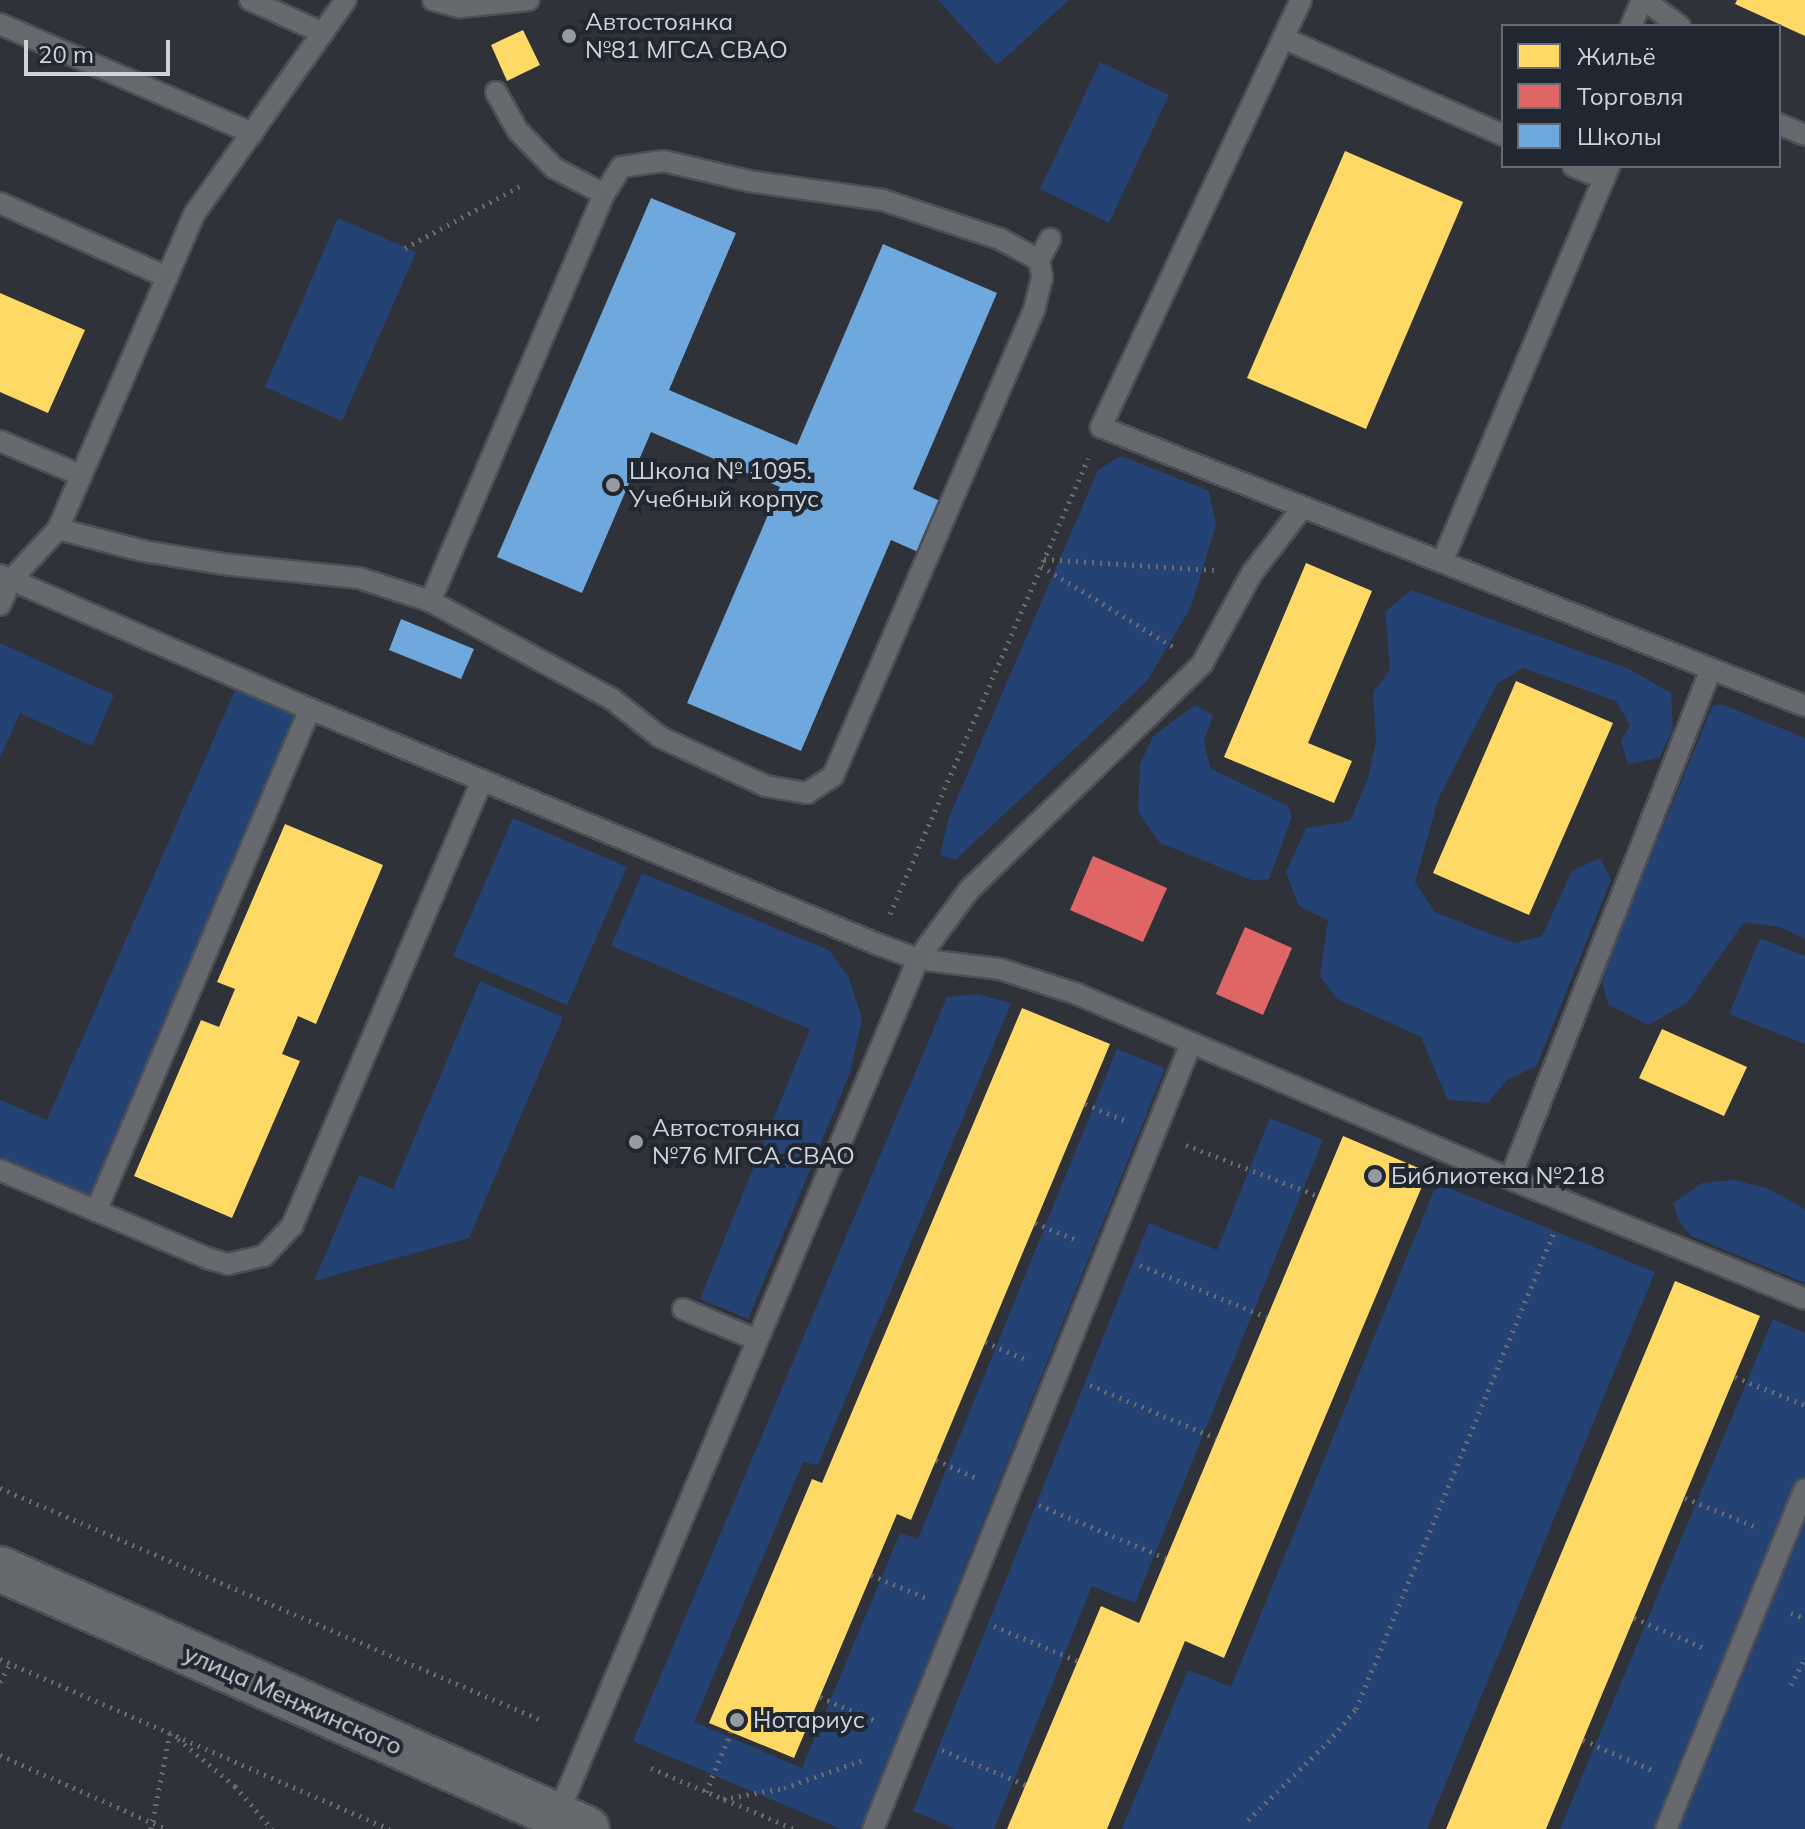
<!DOCTYPE html>
<meta charset="utf-8">
<style>
body{margin:0}
#map{position:relative;width:1805px;height:1829px;overflow:hidden;background:#2f3238;font-family:Mulish,sans-serif}
div>[style]{position:absolute}
.green>*{inset:0;background:#254274}
.homes>*{inset:0;background:#ffd966}
.shops>*{inset:0;background:#e06666}
.schools>*{inset:0;background:#6fa8dc}
.path>*{height:5px;margin-top:-2.5px;transform-origin:0;background:repeating-linear-gradient(90deg,#6a6c70 0 2px,transparent 0 8px)}
.roads{filter:drop-shadow(2px 0 #4c4f54) drop-shadow(-2px 0 #4c4f54) drop-shadow(0 2px #4c4f54) drop-shadow(0 -2px #4c4f54)}
.service>*{height:20px;margin:-10px;padding:0 10px;transform-origin:10px;border-radius:10px;background:#66696e}
.secondary>*{height:44px;margin:-22px;padding:0 22px;transform-origin:22px;border-radius:22px;background:#66696e}
.dots>*{width:22px;height:22px;translate:-50% -50%;box-sizing:border-box;border:4px solid #212731;border-radius:50%}
span{translate:-50% -50%;white-space:nowrap;text-align:center;line-height:1.15;-webkit-text-stroke:8px #212731;paint-order:stroke}
.poi-label{font-size:24px;color:#ced2d9}
.left{translate:0 -50%;text-align:left}
.street-label{font-size:24px;color:#ced2d9}
.legend{position:absolute;left:1501px;top:24px;width:280px;height:144px;box-sizing:border-box;background:#212731;border:2px solid #666b74;margin:0;padding:10px 14px;list-style:none;font-size:24px;color:#ced2d9}
.legend li{display:flex;align-items:center;gap:16px;height:40px}
.legend b{width:40px;border:2px solid #666b74}
.scale{position:absolute;left:24px;top:40px;width:146px;height:36px;box-sizing:border-box;border:4px solid #ced2d9;border-top:0;padding-left:10px;font-size:24px;line-height:28px;white-space:nowrap;color:#ced2d9;-webkit-text-stroke:6px #212731;paint-order:stroke}
</style>
<div id="map">
<div class="green">
<div style="clip-path:polygon(938px 0,1069px 0,997px 65px)"></div>
<div style="clip-path:polygon(1100px 62px,1169px 95px,1109px 223px,1040px 189px)"></div>
<div style="clip-path:polygon(338px 218px,416px 252px,342px 421px,265px 387px)"></div>
<div style="clip-path:polygon(1121px 456px,1209px 491px,1216px 525px,1191px 607px,1147px 681px,955px 860px,940px 855px,949px 817px,1098px 470px)"></div>
<div style="clip-path:polygon(1411px 590px,1629px 669px,1671px 693px,1673px 729px,1659px 758px,1628px 764px,1621px 741px,1630px 725px,1616px 701px,1523px 668px,1497px 684px,1439px 797px,1415px 882px,1435px 912px,1514px 943px,1542px 936px,1572px 871px,1600px 858px,1611px 880px,1537px 1065px,1506px 1081px,1488px 1103px,1448px 1100px,1421px 1037px,1337px 999px,1320px 976px,1328px 920px,1299px 906px,1286px 872px,1306px 828px,1350px 821px,1368px 778px,1376px 741px,1373px 693px,1390px 669px,1385px 612px)"></div>
<div style="clip-path:polygon(0 643px,114px 695px,92px 746px,20px 713px,0 758px)"></div>
<div style="clip-path:polygon(236px 688px,297px 714px,90px 1196px,0 1157px,0 1100px,47px 1120px)"></div>
<div style="clip-path:polygon(1721px 704px,1805px 738px,1805px 939px,1779px 927px,1744px 922px,1687px 1003px,1648px 1025px,1608px 1004px,1601px 977px,1712px 707px)"></div>
<div style="clip-path:polygon(1195px 705px,1213px 715px,1204px 741px,1210px 768px,1289px 807px,1292px 817px,1269px 879px,1254px 881px,1160px 843px,1138px 812px,1140px 764px,1153px 736px)"></div>
<div style="clip-path:polygon(513px 818px,627px 867px,567px 1005px,453px 956px)"></div>
<div style="clip-path:polygon(642px 873px,829px 950px,849px 978px,862px 1019px,850px 1073px,748px 1319px,700px 1299px,810px 1029px,611px 946px)"></div>
<div style="clip-path:polygon(1760px 938px,1805px 956px,1805px 1044px,1729px 1014px)"></div>
<div style="clip-path:polygon(480px 981px,563px 1017px,469px 1238px,314px 1281px,359px 1175px,393px 1189px)"></div>
<div style="clip-path:polygon(977px 994px,1011px 1003px,818px 1465px,803px 1462px,694px 1722px,802px 1768px,900px 1533px,918px 1539px,1117px 1049px,1165px 1068px,860px 1829px,841px 1829px,633px 1741px,947px 997px)"></div>
<div style="clip-path:polygon(1270px 1118px,1323px 1140px,1135px 1603px,1092px 1586px,994px 1829px,956px 1829px,913px 1811px,1149px 1223px,1217px 1250px)"></div>
<div style="clip-path:polygon(1733px 1180px,1767px 1188px,1805px 1209px,1805px 1283px,1691px 1236px,1679px 1221px,1673px 1203px,1702px 1183px)"></div>
<div style="clip-path:polygon(1437px 1183px,1655px 1272px,1427px 1829px,1122px 1829px,1188px 1670px,1231px 1687px)"></div>
<div style="clip-path:polygon(1773px 1319px,1805px 1333px,1805px 1829px,1560px 1829px)"></div>
</div>
<div class="homes">
<div style="clip-path:polygon(1737px 0,1805px 0,1805px 36px,1735px 4px)"></div>
<div style="clip-path:polygon(523px 30px,540px 65px,507px 81px,491px 45px)"></div>
<div style="clip-path:polygon(1345px 151px,1463px 202px,1366px 429px,1247px 378px)"></div>
<div style="clip-path:polygon(0 293px,85px 330px,48px 413px,0 392px)"></div>
<div style="clip-path:polygon(1306px 563px,1372px 591px,1308px 743px,1352px 761px,1334px 803px,1224px 757px)"></div>
<div style="clip-path:polygon(1516px 681px,1613px 723px,1529px 915px,1433px 873px)"></div>
<div style="clip-path:polygon(285px 824px,383px 865px,316px 1024px,298px 1016px,282px 1054px,300px 1061px,232px 1218px,134px 1176px,201px 1020px,219px 1027px,235px 989px,217px 982px)"></div>
<div style="clip-path:polygon(1022px 1008px,1110px 1044px,911px 1520px,897px 1514px,794px 1758px,709px 1723px,812px 1479px,822px 1483px)"></div>
<div style="clip-path:polygon(1662px 1029px,1747px 1067px,1724px 1116px,1639px 1078px)"></div>
<div style="clip-path:polygon(1343px 1136px,1428px 1172px,1224px 1658px,1185px 1641px,1107px 1829px,1007px 1829px,1101px 1606px,1139px 1623px)"></div>
<div style="clip-path:polygon(1675px 1281px,1760px 1316px,1583px 1740px,1546px 1829px,1446px 1829px)"></div>
</div>
<div class="shops">
<div style="clip-path:polygon(1093px 856px,1167px 888px,1143px 942px,1070px 910px)"></div>
<div style="clip-path:polygon(1245px 927px,1292px 948px,1263px 1015px,1216px 994px)"></div>
</div>
<div class="schools">
<div style="clip-path:polygon(651px 198px,736px 233px,669px 390px,797px 445px,883px 244px,997px 293px,913px 489px,947px 504px,925px 555px,891px 540px,801px 751px,687px 703px,780px 487px,651px 432px,582px 593px,497px 557px)"></div>
<div style="clip-path:polygon(401px 619px,474px 649px,461px 679px,389px 650px)"></div>
</div>
<div class="path">
<div style="left:405px;top:248px;width:135px;rotate:-28.3deg"></div>
<div style="left:1044px;top:559px;width:170px;rotate:3.7deg"></div>
<div style="left:1041px;top:566px;width:155px;rotate:31.5deg"></div>
<div style="left:890px;top:914px;width:497px;rotate:-66.5deg"></div>
<div style="left:1085px;top:1104px;width:42px;rotate:22.3deg"></div>
<div style="left:1186px;top:1145px;width:142px;rotate:21.1deg"></div>
<div style="left:1035px;top:1223px;width:43px;rotate:21.8deg"></div>
<div style="left:1140px;top:1265px;width:137px;rotate:22.3deg"></div>
<div style="left:985px;top:1342px;width:43px;rotate:23deg"></div>
<div style="left:1735px;top:1377px;width:75px;rotate:21.8deg"></div>
<div style="left:1090px;top:1385px;width:137px;rotate:22.8deg"></div>
<div style="left:936px;top:1460px;width:47px;rotate:23.8deg"></div>
<div style="left:0;top:1488px;width:586px;rotate:23.2deg"></div>
<div style="left:1685px;top:1498px;width:74px;rotate:22.1deg"></div>
<div style="left:1039px;top:1505px;width:138px;rotate:22.7deg"></div>
<div style="left:871px;top:1575px;width:63px;rotate:22.5deg"></div>
<div style="left:1791px;top:1613px;width:15px;rotate:20deg"></div>
<div style="left:1634px;top:1618px;width:74px;rotate:23.1deg"></div>
<div style="left:994px;top:1626px;width:91px;rotate:22.6deg"></div>
<div style="left:0;top:1659px;width:425px;rotate:23.6deg"></div>
<div style="left:0;top:1682px;width:21px;rotate:-61deg"></div>
<div style="left:1791px;top:1685px;width:30px;rotate:-63deg"></div>
<div style="left:820px;top:1697px;width:63px;rotate:23.3deg"></div>
<div style="left:178px;top:1739px;width:74px;rotate:39.5deg"></div>
<div style="left:235px;top:1786px;width:57px;rotate:49.3deg"></div>
<div style="left:1583px;top:1740px;width:75px;rotate:23.5deg"></div>
<div style="left:942px;top:1750px;width:91px;rotate:22.6deg"></div>
<div style="left:0;top:1755px;width:182px;rotate:24deg"></div>
<div style="left:651px;top:1768px;width:156px;rotate:23deg"></div>
<div style="left:706px;top:1792px;width:65px;rotate:-67.4deg"></div>
<div style="left:723px;top:1799px;width:62px;rotate:-10.2deg"></div>
<div style="left:784px;top:1788px;width:84px;rotate:-19.5deg"></div>
<div style="left:1248px;top:1820px;width:112px;rotate:-44.3deg"></div>
<div style="left:1328px;top:1742px;width:43px;rotate:-49.7deg"></div>
<div style="left:1356px;top:1709px;width:516px;rotate:-67.46deg"></div>
<div style="left:151px;top:1829px;width:98px;rotate:-78.8deg"></div>
</div>
<div class="roads">
<div class="service">
<div style="left:250px;top:0;width:80px;rotate:24.3deg"></div>
<div style="left:433px;top:0;width:28px;rotate:15deg"></div>
<div style="left:460px;top:7px;width:8px;rotate:-67deg"></div>
<div style="left:1301px;top:0;width:472px;rotate:115.1deg"></div>
<div style="left:1101px;top:427px;width:757px;rotate:21.62deg"></div>
<div style="left:1644px;top:0;width:44px;rotate:35.8deg"></div>
<div style="left:460px;top:7px;width:69px;rotate:-5.8deg"></div>
<div style="left:0;top:24px;width:275px;rotate:23.4deg"></div>
<div style="left:1631px;top:26px;width:28px;rotate:-67deg"></div>
<div style="left:1283px;top:38px;width:240px;rotate:23.8deg"></div>
<div style="left:496px;top:92px;width:45px;rotate:60.6deg"></div>
<div style="left:518px;top:131px;width:52px;rotate:45.8deg"></div>
<div style="left:554px;top:168px;width:56px;rotate:27.5deg"></div>
<div style="left:1779px;top:124px;width:28px;rotate:23deg"></div>
<div style="left:1573px;top:166px;width:33px;rotate:23deg"></div>
<div style="left:0;top:203px;width:183px;rotate:23.9deg"></div>
<div style="left:1039px;top:260px;width:24px;rotate:-62deg"></div>
<div style="left:0;top:441px;width:87px;rotate:23deg"></div>
<div style="left:58px;top:529px;width:88px;rotate:14.5deg"></div>
<div style="left:143px;top:551px;width:81px;rotate:9.2deg"></div>
<div style="left:223px;top:564px;width:137px;rotate:5.9deg"></div>
<div style="left:359px;top:578px;width:75px;rotate:17.9deg"></div>
<div style="left:430px;top:601px;width:207px;rotate:28.3deg"></div>
<div style="left:612px;top:699px;width:61px;rotate:38.4deg"></div>
<div style="left:660px;top:737px;width:117px;rotate:24.8deg"></div>
<div style="left:766px;top:786px;width:42px;rotate:9.7deg"></div>
<div style="left:807px;top:793px;width:31px;rotate:-33deg"></div>
<div style="left:833px;top:776px;width:508px;rotate:-66.67deg"></div>
<div style="left:1034px;top:310px;width:34px;rotate:-76deg"></div>
<div style="left:1042px;top:277px;width:17px;rotate:-100deg"></div>
<div style="left:1039px;top:260px;width:44px;rotate:-151.7deg"></div>
<div style="left:1000px;top:239px;width:124px;rotate:-161.7deg"></div>
<div style="left:882px;top:200px;width:134px;rotate:-171.9deg"></div>
<div style="left:749px;top:181px;width:88px;rotate:-166.9deg"></div>
<div style="left:663px;top:161px;width:42px;rotate:171.9deg"></div>
<div style="left:621px;top:167px;width:32px;rotate:122deg"></div>
<div style="left:604px;top:194px;width:443px;rotate:113.1deg"></div>
<div style="left:1442px;top:562px;width:430px;rotate:-67.1deg"></div>
<div style="left:0;top:575px;width:338px;rotate:23.4deg"></div>
<div style="left:310px;top:709px;width:614px;rotate:22.51deg"></div>
<div style="left:877px;top:944px;width:44px;rotate:20.1deg"></div>
<div style="left:918px;top:959px;width:83px;rotate:7deg"></div>
<div style="left:1000px;top:969px;width:81px;rotate:18deg"></div>
<div style="left:1077px;top:994px;width:471px;rotate:23.1deg"></div>
<div style="left:1510px;top:1179px;width:318px;rotate:22.1deg"></div>
<div style="left:0;top:605px;width:27px;rotate:-66deg"></div>
<div style="left:11px;top:580px;width:69px;rotate:-47.3deg"></div>
<div style="left:58px;top:529px;width:344px;rotate:-66.6deg"></div>
<div style="left:195px;top:213px;width:261px;rotate:-54.7deg"></div>
<div style="left:0;top:1170px;width:228px;rotate:23deg"></div>
<div style="left:210px;top:1259px;width:19px;rotate:16deg"></div>
<div style="left:228px;top:1264px;width:37px;rotate:-13deg"></div>
<div style="left:264px;top:1256px;width:41px;rotate:-47deg"></div>
<div style="left:292px;top:1226px;width:484px;rotate:-66.9deg"></div>
<div style="left:1510px;top:1179px;width:548px;rotate:-68.49deg"></div>
<div style="left:96px;top:1211px;width:546px;rotate:-66.91deg"></div>
<div style="left:683px;top:1309px;width:78px;rotate:22.6deg"></div>
<div style="left:555px;top:1821px;width:935px;rotate:-67.16deg"></div>
<div style="left:918px;top:959px;width:86px;rotate:-53.5deg"></div>
<div style="left:969px;top:890px;width:325px;rotate:-44.1deg"></div>
<div style="left:1202px;top:664px;width:104px;rotate:-61.2deg"></div>
<div style="left:1252px;top:573px;width:82px;rotate:-52.4deg"></div>
<div style="left:873px;top:1829px;width:848px;rotate:-67.97deg"></div>
<div style="left:1666px;top:1829px;width:367px;rotate:-67.8deg"></div>
</div>
<div class="secondary">
<div style="left:0;top:1569px;width:642px;rotate:23.89deg"></div>
</div>
</div>
<div class="dots">
<div style="left:569px;top:36px;background:#969aa1"></div>
<div style="left:613px;top:485px;background:#969aa1"></div>
<div style="left:636px;top:1142px;background:#969aa1"></div>
<div style="left:1375px;top:1176px;background:#969aa1"></div>
<div style="left:737px;top:1720px;background:#969aa1"></div>
</div>
<div class="poi-label">
<span class="left" style="left:585px;top:36px">Автостоянка<br>№81 МГСА СВАО</span>
<span class="left" style="left:629px;top:485px">Школа № 1095.<br>Учебный корпус</span>
<span class="left" style="left:652px;top:1142px">Автостоянка<br>№76 МГСА СВАО</span>
<span class="left" style="left:1391px;top:1176px">Библиотека №218</span>
<span class="left" style="left:753px;top:1720px">Нотариус</span>
</div>
<div class="street-label">
<span style="left:293px;top:1700px;rotate:24deg">улица Менжинского</span>
</div>
<ul class="legend">
<li><b style="height:22px;background:#ffd966"></b>Жильё</li>
<li><b style="height:22px;background:#e06666"></b>Торговля</li>
<li><b style="height:22px;background:#6fa8dc"></b>Школы</li>
</ul>
<div class="scale">20 m</div>
</div>
